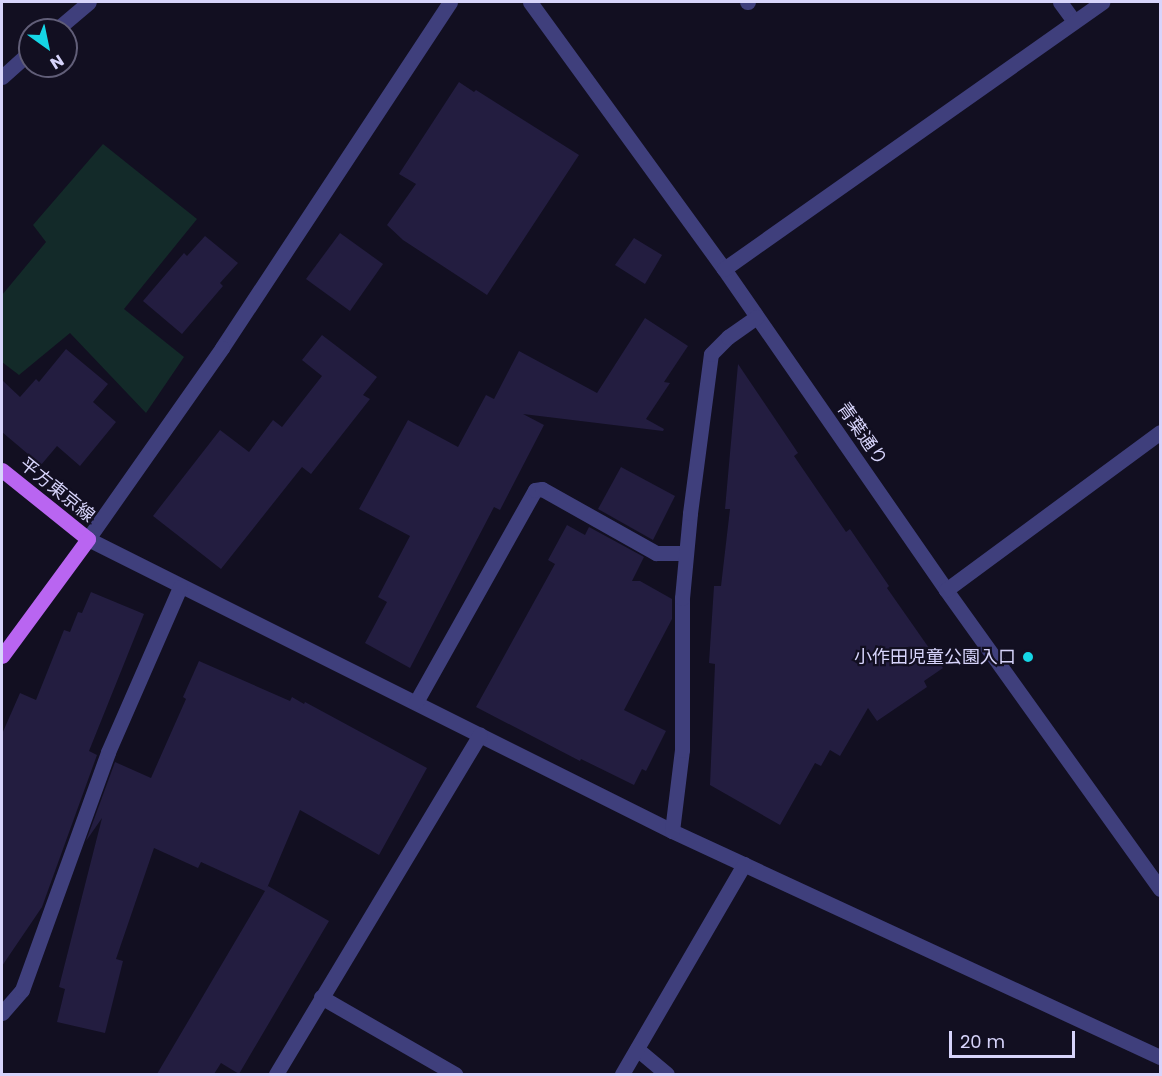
<!DOCTYPE html>
<meta charset="utf-8">
<style>
body{margin:0}
#map{position:relative;width:1162px;height:1076px;overflow:hidden;background:#120f21;font-family:Poppins,"Noto Sans JP",sans-serif}
div>[style]{position:absolute}
.green>*{inset:0;background:#132a29}
.building>*{inset:0;background:#231d40}
.minor>*{height:15px;margin:-7.5px;padding:0 7.5px;transform-origin:7.5px;border-radius:7.5px;background:#3f3f7c}
.major>*{height:15px;margin:-7.5px;padding:0 7.5px;transform-origin:7.5px;border-radius:7.5px;background:#b965f1}
.dots>*{width:16px;height:16px;translate:-50% -50%;box-sizing:border-box;border:3px solid #120f21;border-radius:50%}
span{translate:-50% -50%;white-space:nowrap;text-align:center;line-height:1.15;-webkit-text-stroke:4.5px #120f21;paint-order:stroke}
.street-label{font-size:18px;color:#d7d4fb}
.poi-label{font-size:18px;color:#d7d4fb}
.right{translate:-100% -50%;text-align:right}
.frame{position:absolute;inset:0;border:3px solid #d7d4fb;pointer-events:none}
.north{position:absolute;left:18px;top:18px;width:60px;height:60px;box-sizing:border-box;background:#120f21;border:2px solid #615e78;border-radius:50%;rotate:147deg;font-size:16px;font-weight:700;line-height:24px;text-align:center;color:#d7d4fb}
.north::after{content:'';display:block;margin:auto;width:21px;height:27px;background:#15d6e6;clip-path:polygon(50% 0,100% 100%,50% 72%,0 100%)}
.scale{position:absolute;left:949px;top:1031px;width:126px;height:27px;box-sizing:border-box;border:3px solid #d7d4fb;border-top:0;padding-left:8px;font-size:18px;line-height:21px;white-space:nowrap;color:#d7d4fb;-webkit-text-stroke:4px #120f21;paint-order:stroke}
</style>
<div id="map">
<div class="green">
<div style="clip-path:polygon(103px 144px,197px 219px,124px 309px,184px 357px,146px 413px,70px 333px,19px 375px,2px 362px,2px 295px,46px 242px,33px 225px)"></div>
</div>
<div class="building">
<div style="clip-path:polygon(459px 82px,474px 92px,476px 90px,579px 155px,487px 295px,403px 240px,387px 225px,416px 184px,399px 174px)"></div>
<div style="clip-path:polygon(340px 233px,383px 264px,350px 311px,306px 279px)"></div>
<div style="clip-path:polygon(205px 236px,238px 263px,220px 283px,223px 286px,182px 334px,143px 301px,184px 253px,187px 256px)"></div>
<div style="clip-path:polygon(634px 238px,662px 255px,645px 284px,615px 265px)"></div>
<div style="clip-path:polygon(645px 318px,688px 346px,664px 382px,670px 383px,646px 419px,664px 429px,663px 431px,523px 414px,544px 425px,500px 510px,494px 507px,410px 668px,365px 643px,387px 602px,378px 597px,410px 536px,359px 509px,408px 420px,458px 447px,486px 395px,494px 399px,519px 351px,597px 393px)"></div>
<div style="clip-path:polygon(322px 335px,377px 377px,363px 395px,370px 399px,311px 474px,302px 467px,221px 569px,153px 516px,220px 430px,249px 452px,273px 420px,282px 427px,322px 376px,302px 360px)"></div>
<div style="clip-path:polygon(66px 349px,108px 384px,93px 402px,116px 422px,80px 466px,57px 446px,41px 465px,2px 432px,2px 380px,20px 397px,36px 379px,39px 382px)"></div>
<div style="clip-path:polygon(738px 364px,798px 453px,794px 456px,846px 532px,850px 529px,889px 586px,887px 588px,943px 668px,924px 681px,927px 687px,877px 721px,868px 708px,840px 756px,830px 750px,821px 766px,815px 763px,780px 825px,710px 785px,715px 664px,709px 663px,714px 586px,721px 586px,730px 509px,725px 509px)"></div>
<div style="clip-path:polygon(621px 467px,675px 496px,653px 540px,598px 509px)"></div>
<div style="clip-path:polygon(567px 525px,585px 535px,589px 527px,644px 557px,632px 581px,640px 581px,672px 599px,672px 619px,624px 710px,666px 731px,646px 771px,642px 769px,634px 785px,581px 759px,580px 761px,476px 707px,555px 564px,548px 560px)"></div>
<div style="clip-path:polygon(91px 592px,144px 614px,89px 751px,97px 755px,42px 907px,2px 966px,2px 734px,20px 693px,36px 700px,64px 630px,70px 632px,78px 612px,82px 613px)"></div>
<div style="clip-path:polygon(199px 661px,290px 701px,292px 697px,304px 704px,305px 702px,427px 768px,379px 855px,300px 810px,267px 888px,268px 886px,329px 921px,239px 1074px,221px 1063px,214px 1074px,157px 1074px,265px 891px,201px 862px,198px 868px,154px 848px,116px 959px,123px 961px,105px 1033px,57px 1022px,65px 989px,59px 987px,102px 818px,86px 841px,115px 762px,151px 778px,186px 699px,183px 697px)"></div>
</div>
<div class="minor">
<div style="left:450px;top:2px;width:414px;rotate:123.4deg"></div>
<div style="left:222px;top:348px;width:233px;rotate:125.1deg"></div>
<div style="left:88px;top:539px;width:653px;rotate:26.57deg"></div>
<div style="left:672px;top:831px;width:538px;rotate:24.85deg"></div>
<div style="left:530px;top:2px;width:330px;rotate:54deg"></div>
<div style="left:724px;top:269px;width:390px;rotate:55.3deg"></div>
<div style="left:946px;top:590px;width:368px;rotate:54.4deg"></div>
<div style="left:747px;top:2px;width:1px"></div>
<div style="left:1060px;top:2px;width:24px;rotate:54deg"></div>
<div style="left:56px;top:30px;width:43px;rotate:-40.3deg"></div>
<div style="left:2px;top:77px;width:38px;rotate:-42deg"></div>
<div style="left:724px;top:269px;width:463px;rotate:-35.2deg"></div>
<div style="left:946px;top:590px;width:266px;rotate:-36.4deg"></div>
<div style="left:416px;top:702px;width:243px;rotate:-60.7deg"></div>
<div style="left:535px;top:490px;width:7px;rotate:-8deg"></div>
<div style="left:542px;top:489px;width:131px;rotate:29.3deg"></div>
<div style="left:656px;top:553px;width:30px"></div>
<div style="left:672px;top:831px;width:82px;rotate:-83deg"></div>
<div style="left:682px;top:750px;width:152px;rotate:-90deg"></div>
<div style="left:682px;top:598px;width:85px;rotate:-84.6deg"></div>
<div style="left:690px;top:513px;width:160px;rotate:-82.5deg"></div>
<div style="left:711px;top:354px;width:24px;rotate:-45deg"></div>
<div style="left:728px;top:337px;width:35px;rotate:-35deg"></div>
<div style="left:321px;top:997px;width:155px;rotate:29.9deg"></div>
<div style="left:2px;top:1013px;width:30px;rotate:-49deg"></div>
<div style="left:22px;top:990px;width:253px;rotate:-70.1deg"></div>
<div style="left:108px;top:752px;width:180px;rotate:-66.4deg"></div>
<div style="left:637px;top:1049px;width:39px;rotate:40deg"></div>
<div style="left:276px;top:1074px;width:396px;rotate:-59deg"></div>
<div style="left:622px;top:1074px;width:243px;rotate:-59.8deg"></div>
</div>
<div class="major">
<div style="left:2px;top:470px;width:110px;rotate:38.7deg"></div>
<div style="left:88px;top:539px;width:145px;rotate:126.3deg"></div>
</div>
<div class="dots">
<div style="left:1028px;top:657px;background:#15d6e6"></div>
</div>
<div class="street-label">
<span style="left:862px;top:434px;rotate:55deg">青葉通り</span>
<span style="left:57px;top:490px;rotate:39deg">平方東京線</span>
</div>
<div class="poi-label">
<span class="right" style="left:1016px;top:657px">小作田児童公園入口</span>
</div>
<div class="frame"></div>
<div class="north">N</div>
<div class="scale">20 m</div>
</div>
